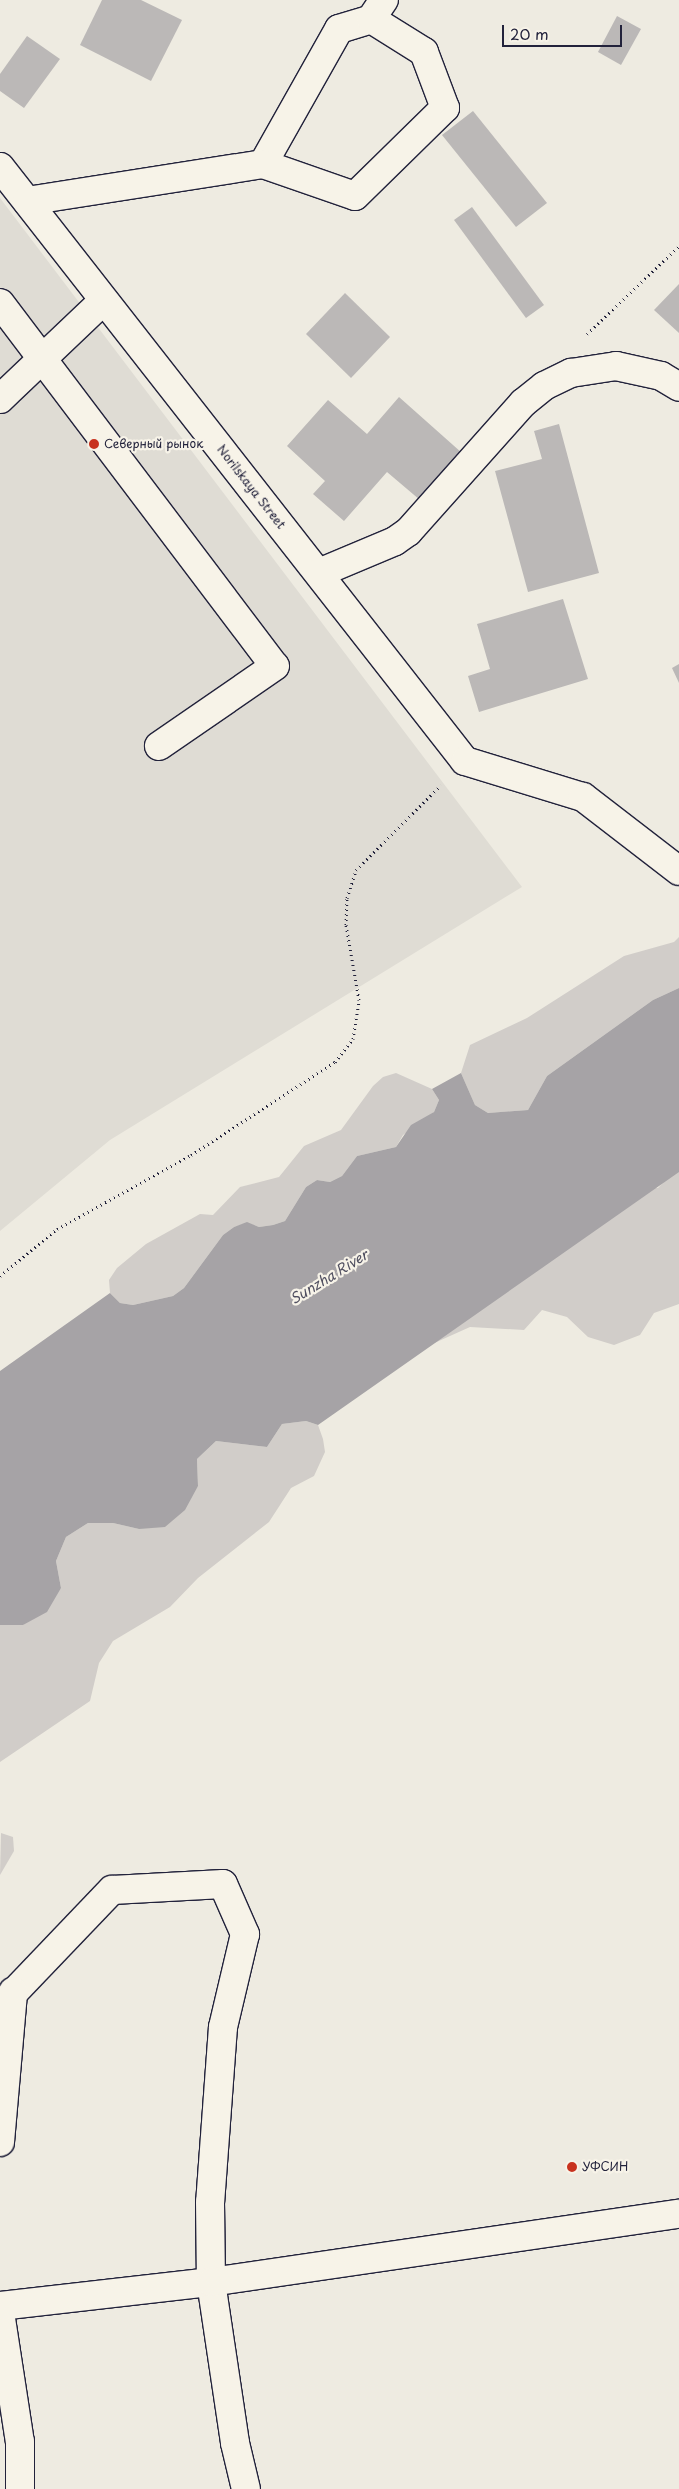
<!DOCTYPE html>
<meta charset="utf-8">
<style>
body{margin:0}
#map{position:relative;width:679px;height:2489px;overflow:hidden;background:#eeebe1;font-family:"Playpen Sans",sans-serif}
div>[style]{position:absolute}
.built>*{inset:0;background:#dfdcd4}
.green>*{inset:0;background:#d1cdc9}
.water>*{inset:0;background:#a6a3a6}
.building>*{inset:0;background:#bbb8b7}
.path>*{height:3px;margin-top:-1.5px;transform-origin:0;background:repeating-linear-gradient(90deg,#22223b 0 1px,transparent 0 5px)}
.roads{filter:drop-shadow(1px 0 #22223b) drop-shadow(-1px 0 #22223b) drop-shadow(0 1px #22223b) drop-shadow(0 -1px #22223b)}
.minor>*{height:28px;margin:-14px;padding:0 14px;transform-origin:14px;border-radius:14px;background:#f7f3e8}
.dots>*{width:14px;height:14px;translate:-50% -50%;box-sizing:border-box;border:2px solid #f7f3e8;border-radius:50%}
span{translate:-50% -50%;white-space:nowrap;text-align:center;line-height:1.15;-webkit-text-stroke:4.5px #f7f3e8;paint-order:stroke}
.poi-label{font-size:12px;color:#22223b}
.left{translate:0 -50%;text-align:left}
.street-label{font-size:12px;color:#22223b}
.water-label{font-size:14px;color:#504f60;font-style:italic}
.scale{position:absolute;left:502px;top:25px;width:120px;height:22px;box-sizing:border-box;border:2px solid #22223b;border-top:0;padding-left:6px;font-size:15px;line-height:18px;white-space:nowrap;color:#22223b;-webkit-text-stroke:4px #f7f3e8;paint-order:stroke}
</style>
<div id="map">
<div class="built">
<div style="clip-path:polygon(0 198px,522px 887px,110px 1140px,0 1231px)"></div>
</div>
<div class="green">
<div style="clip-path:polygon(679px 937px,679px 988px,653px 1000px,547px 1076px,528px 1110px,488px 1113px,475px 1105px,461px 1073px,470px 1045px,527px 1018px,624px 956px,674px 942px)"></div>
<div style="clip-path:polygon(396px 1073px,432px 1089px,439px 1100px,434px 1112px,403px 1135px,396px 1147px,357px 1156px,342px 1176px,330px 1182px,317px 1180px,306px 1187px,285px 1221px,273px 1225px,259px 1227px,247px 1223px,234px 1227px,223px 1235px,184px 1288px,173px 1296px,133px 1305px,120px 1303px,110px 1293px,109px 1280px,117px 1268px,146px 1244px,200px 1214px,213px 1215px,240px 1187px,279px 1177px,304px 1146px,341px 1130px,373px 1086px,383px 1077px)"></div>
<div style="clip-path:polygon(679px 1166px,679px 1304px,654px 1313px,640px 1335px,614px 1345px,588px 1337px,567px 1317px,542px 1310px,524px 1330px,470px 1327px,421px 1349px,632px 1186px,658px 1188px)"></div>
<div style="clip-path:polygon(306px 1421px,318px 1425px,323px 1439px,325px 1452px,314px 1476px,291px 1488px,269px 1522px,198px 1578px,170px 1607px,113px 1641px,99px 1663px,90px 1701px,0 1762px,0 1625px,23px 1625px,61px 1588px,56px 1561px,66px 1537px,88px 1523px,113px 1523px,139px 1529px,198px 1486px,197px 1459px,216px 1441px,267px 1447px,282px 1424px)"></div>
<div style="clip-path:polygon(1px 1833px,13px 1837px,14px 1851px,0 1875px)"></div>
</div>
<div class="water">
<div style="clip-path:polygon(679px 988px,679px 1172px,318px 1425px,306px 1421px,282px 1424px,267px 1447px,216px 1441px,197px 1459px,198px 1486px,185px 1510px,165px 1527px,139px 1529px,113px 1523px,88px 1523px,66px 1537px,56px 1561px,61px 1588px,47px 1612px,23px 1625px,0 1625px,0 1371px,110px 1293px,120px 1303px,133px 1305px,173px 1296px,184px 1288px,223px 1235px,234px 1227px,247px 1222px,259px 1227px,273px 1225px,285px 1221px,306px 1187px,317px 1180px,330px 1182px,342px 1176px,357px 1156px,396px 1147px,411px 1125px,434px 1112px,439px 1100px,432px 1089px,461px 1073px,475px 1105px,488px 1113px,528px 1110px,547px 1076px,653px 1000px)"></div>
</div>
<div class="building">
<div style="clip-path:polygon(102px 0,141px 0,182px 20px,151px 81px,80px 45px)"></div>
<div style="clip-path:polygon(617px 16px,641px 29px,621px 65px,598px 52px)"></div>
<div style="clip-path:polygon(27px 36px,60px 59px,24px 108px,0 91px,0 74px)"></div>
<div style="clip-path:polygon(473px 111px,547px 203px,516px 227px,442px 135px)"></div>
<div style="clip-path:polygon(472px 207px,544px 305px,526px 318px,454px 220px)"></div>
<div style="clip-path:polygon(679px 284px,679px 333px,654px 310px)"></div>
<div style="clip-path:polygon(345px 293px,390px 337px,351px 378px,306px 334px)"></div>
<div style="clip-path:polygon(399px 397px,462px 453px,420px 500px,387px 472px,344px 521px,313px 494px,325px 481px,287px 446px,328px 400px,367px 434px)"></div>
<div style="clip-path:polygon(559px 424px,599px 573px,528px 592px,495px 471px,542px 459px,534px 431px)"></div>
<div style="clip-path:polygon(563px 599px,588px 679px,479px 712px,468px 676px,490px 669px,477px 624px)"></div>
<div style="clip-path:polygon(679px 664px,679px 683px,672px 668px)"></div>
</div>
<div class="path">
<div style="left:587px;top:334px;width:127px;rotate:-43.7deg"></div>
<div style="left:0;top:1276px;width:74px;rotate:-39.5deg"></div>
<div style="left:57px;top:1229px;width:153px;rotate:-28.9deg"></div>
<div style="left:191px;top:1155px;width:171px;rotate:-32.9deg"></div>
<div style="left:335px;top:1062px;width:29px;rotate:-52deg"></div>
<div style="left:353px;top:1039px;width:39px;rotate:-81deg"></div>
<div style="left:359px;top:1000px;width:76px;rotate:-99.8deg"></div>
<div style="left:346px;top:925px;width:27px;rotate:-88deg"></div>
<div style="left:347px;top:898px;width:29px;rotate:-72deg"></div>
<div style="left:356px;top:870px;width:120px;rotate:-45deg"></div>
</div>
<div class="roads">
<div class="minor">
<div style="left:263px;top:164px;width:155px;rotate:-60.6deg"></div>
<div style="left:339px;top:29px;width:34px;rotate:-17deg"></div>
<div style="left:0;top:167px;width:754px;rotate:51.95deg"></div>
<div style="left:465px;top:761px;width:123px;rotate:17deg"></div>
<div style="left:583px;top:797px;width:121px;rotate:37.6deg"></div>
<div style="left:27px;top:201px;width:239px;rotate:-8.9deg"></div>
<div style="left:263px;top:164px;width:97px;rotate:19.2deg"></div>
<div style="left:355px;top:196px;width:126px;rotate:-44.4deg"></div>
<div style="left:445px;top:108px;width:60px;rotate:-110.6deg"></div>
<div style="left:424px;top:52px;width:62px;rotate:-148.1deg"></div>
<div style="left:371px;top:19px;width:23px;rotate:-56deg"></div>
<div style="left:0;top:303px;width:455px;rotate:52.9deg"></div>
<div style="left:275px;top:666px;width:141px;rotate:145.4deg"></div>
<div style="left:0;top:399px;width:142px;rotate:-43.6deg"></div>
<div style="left:319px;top:573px;width:82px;rotate:-22.8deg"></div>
<div style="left:395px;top:541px;width:16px;rotate:-35deg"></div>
<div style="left:408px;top:532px;width:173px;rotate:-48.3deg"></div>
<div style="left:523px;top:403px;width:27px;rotate:-39deg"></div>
<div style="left:544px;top:386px;width:30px;rotate:-26deg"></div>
<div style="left:571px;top:373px;width:46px;rotate:-8.8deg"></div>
<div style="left:616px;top:366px;width:46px;rotate:12.5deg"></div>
<div style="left:661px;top:376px;width:21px;rotate:31deg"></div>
<div style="left:0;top:2007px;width:162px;rotate:-46.3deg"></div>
<div style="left:112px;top:1890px;width:111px;rotate:-3.1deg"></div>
<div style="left:223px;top:1884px;width:55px;rotate:66.3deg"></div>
<div style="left:245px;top:1934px;width:96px;rotate:103.3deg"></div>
<div style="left:223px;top:2027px;width:175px;rotate:94.2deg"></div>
<div style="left:210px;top:2202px;width:80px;rotate:89.3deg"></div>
<div style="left:211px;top:2282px;width:163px;rotate:81.5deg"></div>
<div style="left:235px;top:2443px;width:47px;rotate:76.6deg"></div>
<div style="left:0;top:2142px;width:151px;rotate:-85deg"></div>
<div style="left:0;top:2306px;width:212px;rotate:-6.5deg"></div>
<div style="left:211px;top:2282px;width:473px;rotate:-8.3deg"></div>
<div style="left:0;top:2312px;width:132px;rotate:81.3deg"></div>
<div style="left:20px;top:2442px;width:47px;rotate:90deg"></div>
</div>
</div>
<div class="dots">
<div style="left:94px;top:444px;background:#c8321e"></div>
<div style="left:572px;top:2167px;background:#c8321e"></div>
</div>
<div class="poi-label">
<span class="left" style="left:104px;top:444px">Северный рынок</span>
<span class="left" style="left:582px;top:2167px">УФСИН</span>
</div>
<div class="street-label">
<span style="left:251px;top:487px;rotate:52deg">Norilskaya Street</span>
</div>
<div class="water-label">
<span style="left:329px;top:1277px;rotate:-32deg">Sunzha River</span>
</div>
<div class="scale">20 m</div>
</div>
